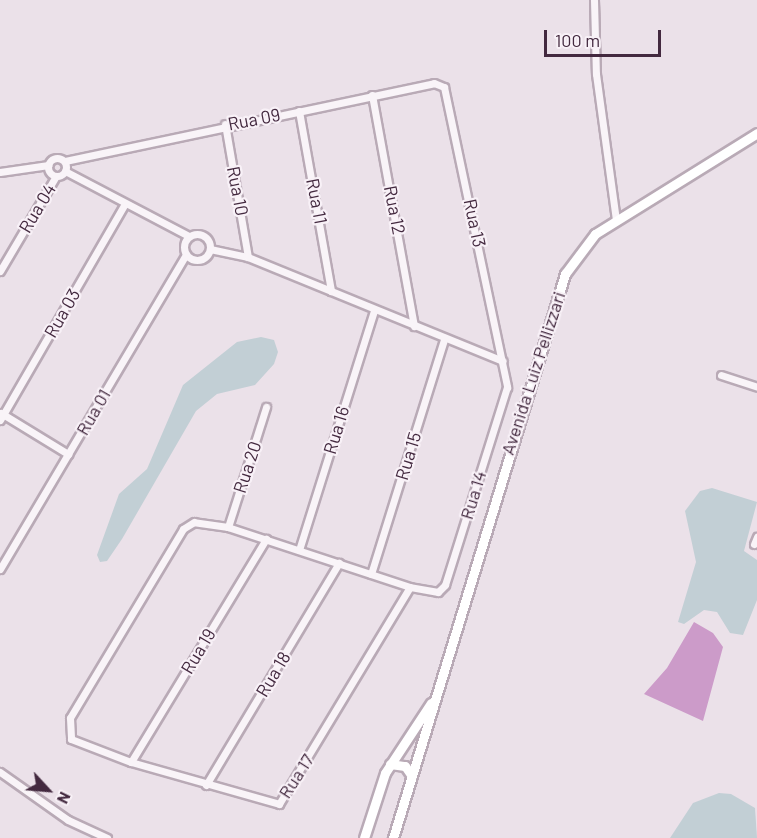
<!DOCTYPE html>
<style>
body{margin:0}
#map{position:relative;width:757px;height:838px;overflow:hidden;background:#ebe1e9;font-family:Barlow,sans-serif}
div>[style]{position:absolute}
.green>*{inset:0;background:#c2cfd5}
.water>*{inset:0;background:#cc9bc9}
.roads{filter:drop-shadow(2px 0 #b9aab6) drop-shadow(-2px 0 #b9aab6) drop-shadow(0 2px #b9aab6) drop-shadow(0 -2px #b9aab6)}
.minor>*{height:7px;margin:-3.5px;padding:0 3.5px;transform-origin:3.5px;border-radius:3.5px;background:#f9f4f8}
.minor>.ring{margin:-3.5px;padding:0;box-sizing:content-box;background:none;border:7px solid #f9f4f8;border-radius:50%}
.secondary>*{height:9px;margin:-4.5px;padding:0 4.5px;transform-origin:4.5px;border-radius:4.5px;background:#fff}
span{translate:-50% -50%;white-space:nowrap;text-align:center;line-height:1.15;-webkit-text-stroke:4.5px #f8f1f7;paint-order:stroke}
.street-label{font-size:18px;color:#43293f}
.north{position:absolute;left:18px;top:760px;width:60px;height:60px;-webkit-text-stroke:4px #f8f1f7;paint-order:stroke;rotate:116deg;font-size:16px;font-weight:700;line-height:24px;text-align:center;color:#43293f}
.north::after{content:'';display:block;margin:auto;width:21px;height:27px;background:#43293f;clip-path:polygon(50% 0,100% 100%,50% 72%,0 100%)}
.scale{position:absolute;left:544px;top:30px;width:117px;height:27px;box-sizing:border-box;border:3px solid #43293f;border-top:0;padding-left:8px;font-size:18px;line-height:21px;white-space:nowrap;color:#43293f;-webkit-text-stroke:4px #f8f1f7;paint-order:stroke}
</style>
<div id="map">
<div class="green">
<div style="clip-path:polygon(261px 337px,274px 340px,278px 352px,274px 364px,255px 385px,217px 394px,196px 411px,122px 539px,107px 561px,100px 562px,97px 555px,119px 494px,147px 469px,183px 385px,237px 342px)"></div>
<div style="clip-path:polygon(712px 488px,757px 502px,744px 551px,757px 560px,757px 600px,743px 635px,730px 633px,717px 612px,704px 610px,684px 624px,678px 622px,696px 562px,685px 511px,700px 491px)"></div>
<div style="clip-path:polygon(719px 793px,731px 794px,755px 808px,757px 838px,670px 838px,693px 803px)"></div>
</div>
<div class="water">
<div style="clip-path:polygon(694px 622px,713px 633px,723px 647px,703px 721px,644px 694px,667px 668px)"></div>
</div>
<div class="roads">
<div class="minor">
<div style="left:594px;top:0;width:74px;rotate:88.5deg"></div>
<div style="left:596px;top:74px;width:147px;rotate:82.2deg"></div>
<div style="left:372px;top:95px;width:235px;rotate:79.7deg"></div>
<div style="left:299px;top:111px;width:183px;rotate:79.9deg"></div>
<div style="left:225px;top:124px;width:135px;rotate:80.2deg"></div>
<div class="ring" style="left:48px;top:158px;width:11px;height:11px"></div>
<div style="left:65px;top:161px;width:377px;rotate:-11.9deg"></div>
<div style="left:434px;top:83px;width:11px;rotate:22deg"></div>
<div style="left:444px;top:87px;width:307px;rotate:78.1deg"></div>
<div style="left:507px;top:387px;width:207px;rotate:107.4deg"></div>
<div style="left:445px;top:585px;width:10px;rotate:135deg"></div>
<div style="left:438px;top:592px;width:28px;rotate:-170deg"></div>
<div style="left:410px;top:587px;width:192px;rotate:-161.8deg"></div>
<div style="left:228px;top:527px;width:34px;rotate:-172deg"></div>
<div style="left:194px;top:522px;width:13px;rotate:148deg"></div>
<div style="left:183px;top:529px;width:220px;rotate:120.9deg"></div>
<div style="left:70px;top:718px;width:21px;rotate:87deg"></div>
<div style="left:71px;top:739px;width:64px;rotate:21deg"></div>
<div style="left:131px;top:762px;width:154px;rotate:15.8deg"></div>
<div style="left:279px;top:804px;width:253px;rotate:-58.9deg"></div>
<div style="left:65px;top:171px;width:140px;rotate:27.7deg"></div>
<div style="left:0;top:172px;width:49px;rotate:-8.3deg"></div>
<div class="ring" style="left:184px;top:234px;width:19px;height:19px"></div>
<div style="left:210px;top:249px;width:39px;rotate:12deg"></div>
<div style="left:248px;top:257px;width:275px;rotate:22.2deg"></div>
<div style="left:0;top:271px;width:110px;rotate:-59.5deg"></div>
<div style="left:721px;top:375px;width:38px;rotate:18deg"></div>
<div style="left:1px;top:413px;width:79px;rotate:31.5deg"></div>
<div style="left:0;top:420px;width:248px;rotate:-60deg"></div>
<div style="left:228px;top:527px;width:126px;rotate:-72.4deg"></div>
<div style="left:754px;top:544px;width:8px;rotate:-67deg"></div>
<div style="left:299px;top:550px;width:251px;rotate:-72.6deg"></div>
<div style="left:0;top:569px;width:365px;rotate:-59.4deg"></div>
<div style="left:371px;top:574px;width:246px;rotate:-72.7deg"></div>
<div style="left:131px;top:762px;width:261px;rotate:-58.8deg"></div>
<div style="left:0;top:772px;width:83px;rotate:35.2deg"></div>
<div style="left:68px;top:820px;width:43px;rotate:24.8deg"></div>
<div style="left:206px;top:785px;width:259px;rotate:-59.1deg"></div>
</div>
<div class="secondary">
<div style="left:390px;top:764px;width:15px;rotate:8deg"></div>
<div style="left:405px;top:766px;width:12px;rotate:55deg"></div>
<div style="left:364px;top:838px;width:68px;rotate:-72.1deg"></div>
<div style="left:385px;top:773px;width:84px;rotate:-56.7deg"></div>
<div style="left:393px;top:838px;width:590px;rotate:-73.04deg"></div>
<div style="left:565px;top:274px;width:50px;rotate:-53.1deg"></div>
<div style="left:595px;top:234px;width:191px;rotate:-31.9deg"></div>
</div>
</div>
<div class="street-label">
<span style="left:254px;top:119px;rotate:-11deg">Rua 09</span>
<span style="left:238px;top:191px;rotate:79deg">Rua 10</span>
<span style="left:317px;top:201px;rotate:79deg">Rua 11</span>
<span style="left:37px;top:208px;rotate:-59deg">Rua 04</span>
<span style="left:395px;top:210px;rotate:79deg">Rua 12</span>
<span style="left:475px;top:223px;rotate:78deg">Rua 13</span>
<span style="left:62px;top:313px;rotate:-60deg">Rua 03</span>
<span style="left:533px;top:373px;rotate:-72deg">Avenida Luiz Pellizzari</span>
<span style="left:93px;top:412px;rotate:-60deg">Rua 01</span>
<span style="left:336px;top:430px;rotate:-73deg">Rua 16</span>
<span style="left:408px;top:456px;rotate:-73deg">Rua 15</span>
<span style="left:247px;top:467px;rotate:-72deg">Rua 20</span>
<span style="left:473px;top:495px;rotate:-73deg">Rua 14</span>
<span style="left:198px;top:651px;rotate:-59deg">Rua 19</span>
<span style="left:273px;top:674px;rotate:-59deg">Rua 18</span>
<span style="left:296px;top:776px;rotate:-57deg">Rua 17</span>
</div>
<div class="north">N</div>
<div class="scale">100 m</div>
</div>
